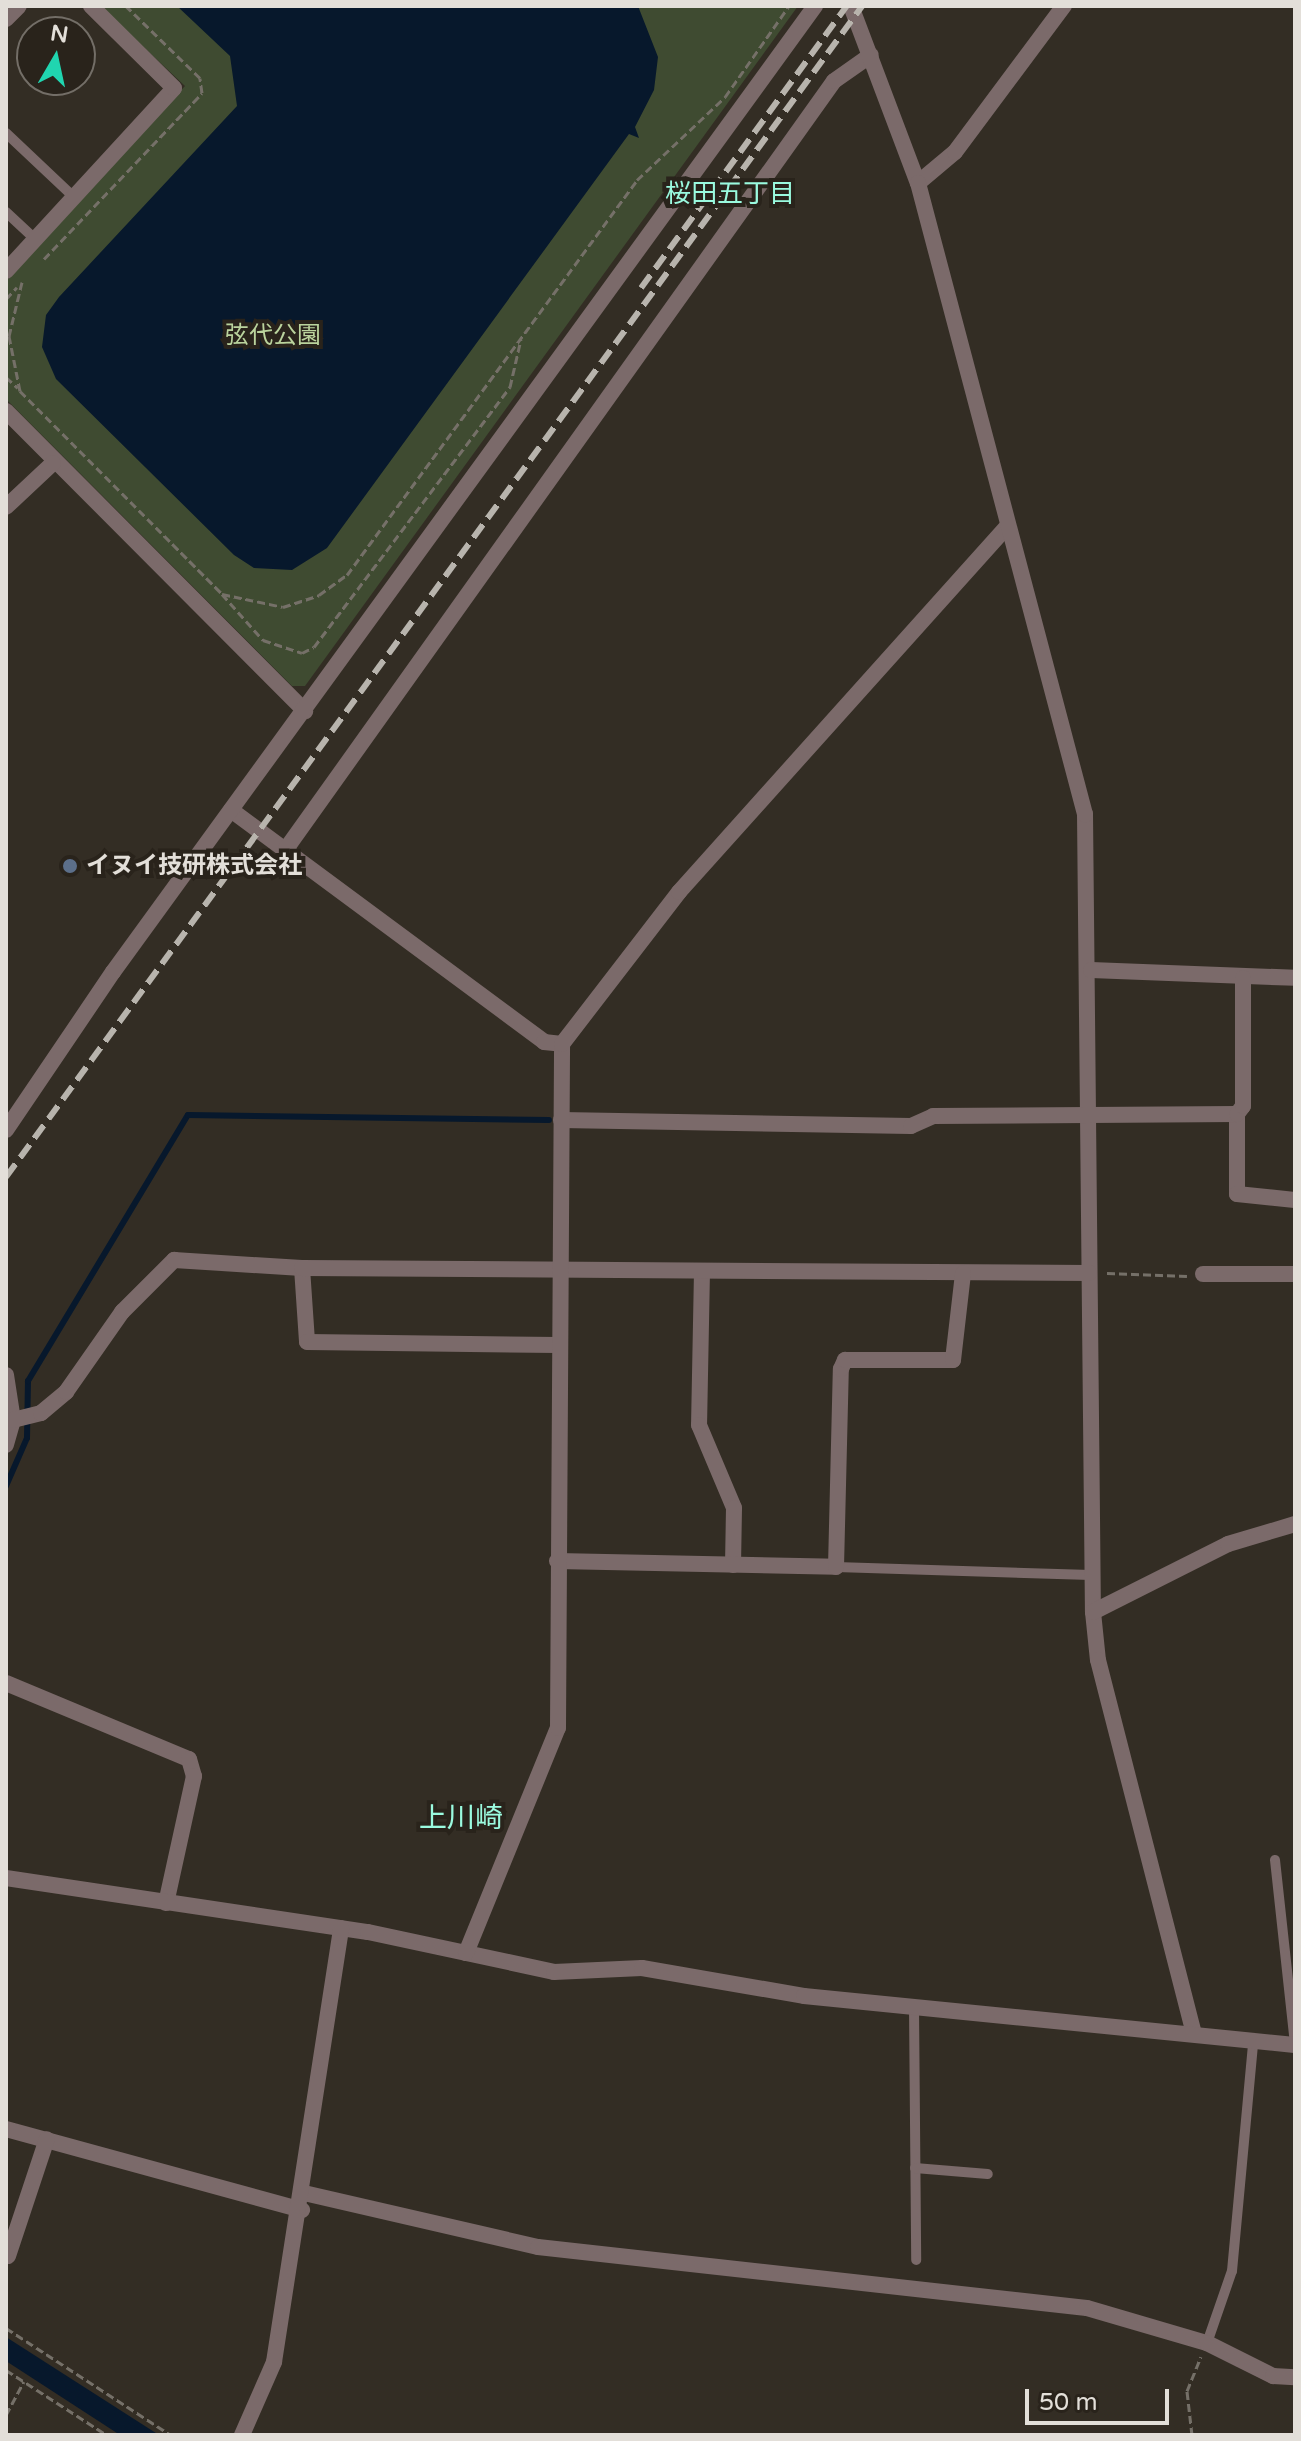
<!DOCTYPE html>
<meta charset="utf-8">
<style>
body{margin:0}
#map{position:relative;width:1301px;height:2441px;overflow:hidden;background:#332d24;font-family:"Varela Round","Noto Sans JP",sans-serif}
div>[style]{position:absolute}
.green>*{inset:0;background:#3f4b31}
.water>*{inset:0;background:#07182c}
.stream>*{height:6px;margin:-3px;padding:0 3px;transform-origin:3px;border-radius:3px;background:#07182c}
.path>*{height:3px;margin-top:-1.5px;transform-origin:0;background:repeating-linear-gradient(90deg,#757068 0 8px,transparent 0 12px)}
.service>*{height:10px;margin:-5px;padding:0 5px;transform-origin:5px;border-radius:5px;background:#7b6a6a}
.minor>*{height:16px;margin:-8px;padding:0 8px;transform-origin:8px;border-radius:8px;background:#7b6a6a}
.tertiary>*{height:16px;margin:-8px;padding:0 8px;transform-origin:8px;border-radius:8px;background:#7b6a6a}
.rail>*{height:6px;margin-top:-3px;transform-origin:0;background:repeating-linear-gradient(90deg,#b8b4ad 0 16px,transparent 0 24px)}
.dots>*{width:22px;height:22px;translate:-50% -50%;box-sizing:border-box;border:4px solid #29231b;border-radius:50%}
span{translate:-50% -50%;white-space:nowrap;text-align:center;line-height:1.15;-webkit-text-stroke:8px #29231b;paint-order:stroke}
.park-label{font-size:24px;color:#bad39d}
.poi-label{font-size:24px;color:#e3dfd9;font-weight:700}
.left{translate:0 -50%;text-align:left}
.neighbourhood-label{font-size:26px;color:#9afadf}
.quarter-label{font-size:28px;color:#9afadf}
.frame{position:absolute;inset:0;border:8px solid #e3dfd9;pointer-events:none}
.north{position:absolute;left:16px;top:16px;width:80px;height:80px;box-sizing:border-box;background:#29231b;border:2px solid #736e67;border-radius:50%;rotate:9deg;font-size:22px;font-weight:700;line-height:32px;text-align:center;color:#e3dfd9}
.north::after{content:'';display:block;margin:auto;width:28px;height:36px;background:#20d5b0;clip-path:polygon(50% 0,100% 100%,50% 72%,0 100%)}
.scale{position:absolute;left:1025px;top:2389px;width:144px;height:36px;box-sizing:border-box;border:4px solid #e3dfd9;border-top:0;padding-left:10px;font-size:24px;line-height:28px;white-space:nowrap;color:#e3dfd9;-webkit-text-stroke:6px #29231b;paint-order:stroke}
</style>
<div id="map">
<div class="green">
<div style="clip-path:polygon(100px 6px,798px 6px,305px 686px,292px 686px,6px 399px,6px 281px,185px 86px)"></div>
</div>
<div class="water">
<div style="clip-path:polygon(177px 6px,638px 6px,658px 57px,654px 90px,635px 127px,639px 138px,629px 134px,327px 548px,292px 570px,254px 568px,234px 555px,56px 379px,42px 347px,46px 315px,59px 297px,237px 106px,230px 56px)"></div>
<div style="clip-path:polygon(6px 2337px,159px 2435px,120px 2435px,6px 2361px)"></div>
</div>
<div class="stream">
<div style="left:6px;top:1486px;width:52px;rotate:-66.4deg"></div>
<div style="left:27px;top:1438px;width:57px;rotate:-89deg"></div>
<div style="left:28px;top:1381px;width:310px;rotate:-59deg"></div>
<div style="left:188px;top:1115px;width:361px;rotate:0.8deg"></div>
</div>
<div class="path">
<div style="left:44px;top:259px;width:229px;rotate:-46.4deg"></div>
<div style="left:202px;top:93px;width:15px;rotate:-98deg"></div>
<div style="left:200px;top:78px;width:103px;rotate:-135.8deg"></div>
<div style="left:22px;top:282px;width:56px;rotate:103.5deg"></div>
<div style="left:9px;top:336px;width:56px;rotate:78.7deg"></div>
<div style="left:20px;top:391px;width:286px;rotate:45.1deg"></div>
<div style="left:222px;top:594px;width:62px;rotate:12deg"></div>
<div style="left:283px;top:607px;width:38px;rotate:-18deg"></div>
<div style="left:319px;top:595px;width:34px;rotate:-36deg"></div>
<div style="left:347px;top:575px;width:490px;rotate:-53.7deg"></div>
<div style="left:637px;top:180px;width:121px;rotate:-43.3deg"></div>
<div style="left:725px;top:97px;width:111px;rotate:-54.9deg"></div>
<div style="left:6px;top:299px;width:16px;rotate:-47deg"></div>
<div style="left:6px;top:377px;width:16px;rotate:43deg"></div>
<div style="left:222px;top:594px;width:62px;rotate:48.3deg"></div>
<div style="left:263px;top:640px;width:41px;rotate:18.4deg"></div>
<div style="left:302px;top:653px;width:13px;rotate:-27deg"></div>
<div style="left:314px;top:647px;width:326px;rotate:-53deg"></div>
<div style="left:510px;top:387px;width:49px;rotate:-77.1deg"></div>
<div style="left:1107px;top:1273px;width:80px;rotate:2.1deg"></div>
<div style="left:6px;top:2328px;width:197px;rotate:33deg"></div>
<div style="left:6px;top:2370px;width:120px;rotate:32.8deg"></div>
<div style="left:6px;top:2415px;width:38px;rotate:-62deg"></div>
<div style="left:1192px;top:2435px;width:44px;rotate:-96.5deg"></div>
<div style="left:1187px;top:2391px;width:37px;rotate:-68deg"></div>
</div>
<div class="service">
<div style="left:6px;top:133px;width:93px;rotate:43.3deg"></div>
<div style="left:6px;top:212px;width:40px;rotate:43deg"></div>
<div style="left:836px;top:1567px;width:255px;rotate:1.8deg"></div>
<div style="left:1275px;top:1860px;width:186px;rotate:83.8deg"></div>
<div style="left:914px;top:2007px;width:253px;rotate:89.5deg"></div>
<div style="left:915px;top:2168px;width:73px;rotate:4.7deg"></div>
<div style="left:1207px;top:2343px;width:76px;rotate:-70.9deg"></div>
<div style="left:1232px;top:2271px;width:229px;rotate:-84.7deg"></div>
</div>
<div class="minor">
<div style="left:6px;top:19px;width:18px;rotate:-45deg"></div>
<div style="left:918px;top:183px;width:48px;rotate:-40deg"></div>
<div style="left:955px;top:152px;width:182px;rotate:-53.3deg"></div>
<div style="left:6px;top:271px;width:248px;rotate:-47.4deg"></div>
<div style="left:174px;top:88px;width:117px;rotate:-135.3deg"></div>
<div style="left:6px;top:411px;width:424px;rotate:45.1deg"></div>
<div style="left:6px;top:507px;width:64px;rotate:-43.1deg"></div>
<div style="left:231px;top:810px;width:390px;rotate:36.5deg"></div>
<div style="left:544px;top:1042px;width:18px;rotate:6deg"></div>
<div style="left:1085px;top:814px;width:798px;rotate:89.43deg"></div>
<div style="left:1093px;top:1612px;width:48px;rotate:84.1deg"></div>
<div style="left:1098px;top:1660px;width:382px;rotate:75.6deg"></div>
<div style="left:286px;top:849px;width:943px;rotate:-54.49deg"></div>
<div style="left:834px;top:81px;width:45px;rotate:-35.1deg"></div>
<div style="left:1091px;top:970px;width:204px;rotate:2.2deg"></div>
<div style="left:1237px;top:1114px;width:80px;rotate:90deg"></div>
<div style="left:1237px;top:1194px;width:58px;rotate:5.9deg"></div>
<div style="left:561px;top:1120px;width:350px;rotate:1deg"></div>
<div style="left:911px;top:1126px;width:24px;rotate:-24deg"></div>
<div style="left:933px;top:1116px;width:304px;rotate:-0.4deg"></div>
<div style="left:1237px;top:1114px;width:10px;rotate:-53deg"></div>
<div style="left:1243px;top:1106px;width:128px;rotate:-90deg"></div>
<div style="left:6px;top:1130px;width:191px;rotate:-55.9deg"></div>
<div style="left:302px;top:1268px;width:74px;rotate:86.1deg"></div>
<div style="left:307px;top:1342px;width:251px;rotate:0.7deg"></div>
<div style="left:702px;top:1271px;width:154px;rotate:91.1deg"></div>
<div style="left:699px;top:1425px;width:90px;rotate:67.1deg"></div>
<div style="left:734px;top:1508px;width:57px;rotate:91deg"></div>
<div style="left:1203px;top:1274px;width:92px"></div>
<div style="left:6px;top:1375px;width:46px;rotate:81.2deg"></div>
<div style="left:13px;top:1420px;width:26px;rotate:106deg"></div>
<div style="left:13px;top:1420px;width:29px;rotate:-14deg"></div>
<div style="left:41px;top:1413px;width:33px;rotate:-40deg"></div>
<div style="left:66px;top:1392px;width:98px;rotate:-55deg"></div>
<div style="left:122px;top:1312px;width:74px;rotate:-45deg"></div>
<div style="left:174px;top:1260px;width:128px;rotate:3.6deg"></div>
<div style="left:302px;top:1268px;width:787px;rotate:0.36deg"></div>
<div style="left:557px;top:1561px;width:279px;rotate:1.2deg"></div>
<div style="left:836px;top:1567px;width:198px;rotate:-88.6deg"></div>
<div style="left:841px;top:1369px;width:10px;rotate:-66deg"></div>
<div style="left:845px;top:1360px;width:108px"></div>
<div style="left:953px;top:1360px;width:87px;rotate:-83.4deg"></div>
<div style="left:1093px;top:1612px;width:151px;rotate:-26.7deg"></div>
<div style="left:1228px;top:1544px;width:70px;rotate:-16.6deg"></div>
<div style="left:6px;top:1683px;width:198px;rotate:22.6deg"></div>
<div style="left:189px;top:1759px;width:18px;rotate:74deg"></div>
<div style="left:194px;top:1776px;width:130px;rotate:102.4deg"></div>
<div style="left:6px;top:1878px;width:366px;rotate:8.5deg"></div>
<div style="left:368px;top:1932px;width:190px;rotate:12.1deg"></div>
<div style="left:554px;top:1972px;width:88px;rotate:-2.6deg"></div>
<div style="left:642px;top:1968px;width:164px;rotate:9.8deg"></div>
<div style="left:804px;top:1996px;width:493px;rotate:5.7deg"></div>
<div style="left:466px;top:1953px;width:243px;rotate:-67.8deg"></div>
<div style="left:558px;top:1728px;width:684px;rotate:-89.66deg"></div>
<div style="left:562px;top:1044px;width:192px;rotate:-52.4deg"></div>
<div style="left:679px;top:892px;width:491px;rotate:-48.1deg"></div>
<div style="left:6px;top:2129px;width:307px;rotate:15.3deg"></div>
<div style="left:304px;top:2193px;width:240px;rotate:13deg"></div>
<div style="left:538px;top:2247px;width:552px;rotate:6.34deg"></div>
<div style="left:1087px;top:2308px;width:125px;rotate:16.3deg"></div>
<div style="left:1207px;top:2343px;width:74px;rotate:26.6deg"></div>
<div style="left:1273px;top:2376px;width:22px;rotate:3deg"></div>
<div style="left:8px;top:2256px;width:123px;rotate:-71.6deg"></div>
<div style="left:242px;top:2435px;width:80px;rotate:-66.3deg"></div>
<div style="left:274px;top:2362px;width:439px;rotate:-81.2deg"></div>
</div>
<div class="tertiary">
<div style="left:851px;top:6px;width:189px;rotate:69.3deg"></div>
<div style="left:918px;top:183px;width:653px;rotate:75.18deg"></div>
<div style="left:113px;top:972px;width:1194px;rotate:-53.99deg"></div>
</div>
<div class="rail">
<div style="left:641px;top:288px;width:349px;rotate:-53.9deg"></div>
<div style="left:6px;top:1177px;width:1451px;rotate:-53.83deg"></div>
</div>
<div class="dots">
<div style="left:70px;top:866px;background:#5c6f8a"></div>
</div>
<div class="park-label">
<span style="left:273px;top:336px">弦代公園</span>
</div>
<div class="poi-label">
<span class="left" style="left:86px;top:866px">イヌイ技研株式会社</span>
</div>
<div class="neighbourhood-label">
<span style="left:730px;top:194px">桜田五丁目</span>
</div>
<div class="quarter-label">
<span style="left:461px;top:1818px">上川崎</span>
</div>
<div class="frame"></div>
<div class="north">N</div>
<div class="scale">50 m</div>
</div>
